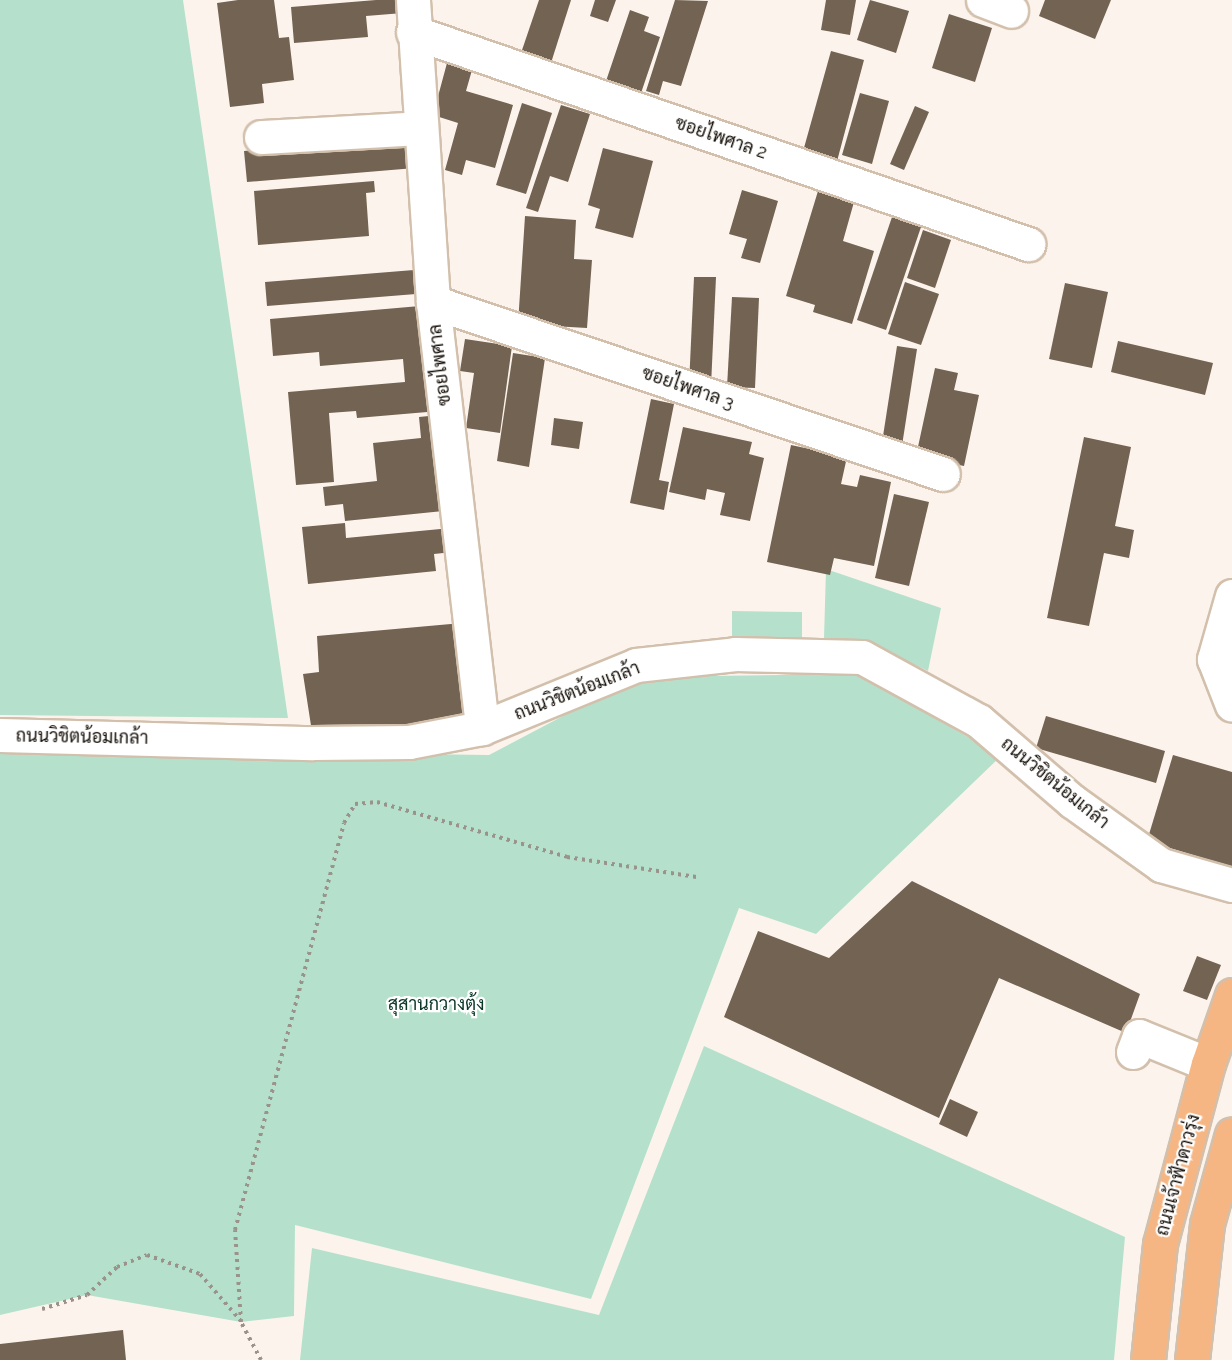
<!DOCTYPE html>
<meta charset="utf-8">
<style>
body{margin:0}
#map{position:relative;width:1232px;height:1360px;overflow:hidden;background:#fcf4ec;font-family:Raleway,Sarabun,sans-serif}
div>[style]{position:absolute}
.green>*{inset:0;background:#b5e1cc}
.building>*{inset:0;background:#736352}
.path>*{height:4px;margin-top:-2px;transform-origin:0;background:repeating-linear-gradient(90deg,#9a938b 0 3px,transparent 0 7.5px)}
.roads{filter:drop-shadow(2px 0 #d2c0ac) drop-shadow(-2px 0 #d2c0ac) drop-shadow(0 2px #d2c0ac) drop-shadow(0 -2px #d2c0ac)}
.minor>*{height:33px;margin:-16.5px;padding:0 16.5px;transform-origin:16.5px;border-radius:16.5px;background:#fff}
.major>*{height:33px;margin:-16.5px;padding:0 16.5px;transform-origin:16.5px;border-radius:16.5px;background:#f6b683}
span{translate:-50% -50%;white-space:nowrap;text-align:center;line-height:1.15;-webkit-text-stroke:4.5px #fff;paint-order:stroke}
.street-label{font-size:18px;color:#140e07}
.park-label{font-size:18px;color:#0b3727}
</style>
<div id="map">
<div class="green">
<div style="clip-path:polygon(0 0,183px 0,288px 718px,0 715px)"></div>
<div style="clip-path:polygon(826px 569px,941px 608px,928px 671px,866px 641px,824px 638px)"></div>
<div style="clip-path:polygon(732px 611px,802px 612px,802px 648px,732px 647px)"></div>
<div style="clip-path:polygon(858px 674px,1001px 756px,816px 934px,739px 908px,591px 1299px,295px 1225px,294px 1316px,241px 1322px,87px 1295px,0 1315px,0 748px,489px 755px,637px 677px)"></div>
<div style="clip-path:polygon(704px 1046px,1125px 1237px,1114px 1360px,300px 1360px,312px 1248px,599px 1315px)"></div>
</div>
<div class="building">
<div style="clip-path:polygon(238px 0,274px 0,279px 38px,289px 37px,294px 80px,262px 84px,264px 103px,230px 107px,217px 3px)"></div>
<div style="clip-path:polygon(376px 0,401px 0,403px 13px,366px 16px,368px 37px,294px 43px,291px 7px)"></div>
<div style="clip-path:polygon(539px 0,571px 0,550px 66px,520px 56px)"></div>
<div style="clip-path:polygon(595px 0,616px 0,608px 22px,590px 16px)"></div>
<div style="clip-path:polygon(675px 0,708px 1px,681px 86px,663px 81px,659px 95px,646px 91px)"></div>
<div style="clip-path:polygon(826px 0,856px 0,850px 35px,821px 30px)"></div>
<div style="clip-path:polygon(870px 0,909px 11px,896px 53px,857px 40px)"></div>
<div style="clip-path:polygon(1045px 0,1111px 0,1095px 39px,1039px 16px)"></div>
<div style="clip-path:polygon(630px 10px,649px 17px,644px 31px,660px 37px,640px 96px,605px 84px)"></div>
<div style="clip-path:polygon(949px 14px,992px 28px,975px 82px,932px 68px)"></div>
<div style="clip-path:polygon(831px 51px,864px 60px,836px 165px,802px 155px)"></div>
<div style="clip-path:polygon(447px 63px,472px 70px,466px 91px,513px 105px,495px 168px,466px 160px,462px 175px,445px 170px,458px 123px,433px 115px)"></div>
<div style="clip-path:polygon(860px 93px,889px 101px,872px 164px,842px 155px)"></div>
<div style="clip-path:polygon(522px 103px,552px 113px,526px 194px,496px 185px)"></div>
<div style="clip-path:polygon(561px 105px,590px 114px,568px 182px,550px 176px,538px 212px,526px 208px)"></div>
<div style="clip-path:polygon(915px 106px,929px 112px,904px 170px,890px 164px)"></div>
<div style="clip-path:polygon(412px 137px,415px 168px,247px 182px,244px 151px)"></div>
<div style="clip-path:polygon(603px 148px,653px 161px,633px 238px,595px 228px,600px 209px,588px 205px)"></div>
<div style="clip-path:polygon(374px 181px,375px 192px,366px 193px,369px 236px,258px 245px,254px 191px)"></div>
<div style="clip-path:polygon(742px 190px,778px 201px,760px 263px,741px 258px,747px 239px,729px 234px)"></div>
<div style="clip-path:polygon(818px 191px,854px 202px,843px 241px,874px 251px,852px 324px,813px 312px,815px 305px,786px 296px)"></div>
<div style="clip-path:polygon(525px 216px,576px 220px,574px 259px,592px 260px,587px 328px,518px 324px)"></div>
<div style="clip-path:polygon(892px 217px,921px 227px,886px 330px,857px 320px)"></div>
<div style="clip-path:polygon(923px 230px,951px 240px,935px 288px,907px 278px)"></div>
<div style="clip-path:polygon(414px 270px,416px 294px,267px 306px,265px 282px)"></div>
<div style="clip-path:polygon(694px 277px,716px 277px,711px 386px,689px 385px)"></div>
<div style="clip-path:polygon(905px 282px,939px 294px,921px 345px,888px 334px)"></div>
<div style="clip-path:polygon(1065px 283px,1108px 292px,1092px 368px,1049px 359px)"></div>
<div style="clip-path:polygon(732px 297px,759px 298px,755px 388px,727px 387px)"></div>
<div style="clip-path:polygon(420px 306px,439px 411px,357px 418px,356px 411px,329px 413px,334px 482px,296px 485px,288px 392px,405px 382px,403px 359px,320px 366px,319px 352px,273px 356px,270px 319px)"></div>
<div style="clip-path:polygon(465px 339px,512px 346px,500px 433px,466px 428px,474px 373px,460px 371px)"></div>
<div style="clip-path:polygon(1118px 341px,1213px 363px,1205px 395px,1111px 372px)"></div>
<div style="clip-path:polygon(897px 346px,917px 349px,901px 452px,881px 449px)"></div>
<div style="clip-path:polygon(513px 353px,545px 358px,529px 467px,497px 461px)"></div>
<div style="clip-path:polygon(935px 368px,958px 373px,954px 390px,979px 395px,964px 466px,916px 456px)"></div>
<div style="clip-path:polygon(651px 399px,674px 404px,659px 480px,669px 482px,664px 510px,630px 503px)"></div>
<div style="clip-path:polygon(439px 415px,453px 510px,345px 521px,343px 504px,325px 506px,323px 487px,377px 481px,373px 443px,421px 438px,419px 417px)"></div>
<div style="clip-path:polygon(554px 418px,583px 422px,579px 449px,551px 445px)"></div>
<div style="clip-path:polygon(683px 427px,752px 442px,749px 454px,764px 458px,750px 521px,720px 515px,725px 493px,707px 489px,705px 500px,669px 492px)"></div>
<div style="clip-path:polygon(1084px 437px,1131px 447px,1115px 526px,1134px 530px,1129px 558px,1104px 553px,1089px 626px,1047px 618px)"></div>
<div style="clip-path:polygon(791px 445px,847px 457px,841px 484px,857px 487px,860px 475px,891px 482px,874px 566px,834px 558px,830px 575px,767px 562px)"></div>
<div style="clip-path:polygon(894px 494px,929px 502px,909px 586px,875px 578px)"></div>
<div style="clip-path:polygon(345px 523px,346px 538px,451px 528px,453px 552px,434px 554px,436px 571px,308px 584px,302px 527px)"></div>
<div style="clip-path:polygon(462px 623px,470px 719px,312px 732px,303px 674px,319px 672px,317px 636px)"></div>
<div style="clip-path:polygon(1046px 716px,1165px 751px,1156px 783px,1036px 748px)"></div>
<div style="clip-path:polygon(1173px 755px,1232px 772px,1232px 867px,1147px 841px)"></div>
<div style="clip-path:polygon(912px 881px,1140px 994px,1126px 1033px,999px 978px,939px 1118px,724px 1017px,758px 931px,829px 958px)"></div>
<div style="clip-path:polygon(1197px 956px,1221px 965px,1207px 1000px,1183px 991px)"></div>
<div style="clip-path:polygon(950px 1099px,978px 1112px,967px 1137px,939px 1124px)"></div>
<div style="clip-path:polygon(123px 1330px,126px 1360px,0 1360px,0 1344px)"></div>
</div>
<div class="path">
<div style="left:42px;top:1309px;width:47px;rotate:-17.3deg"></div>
<div style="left:87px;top:1295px;width:41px;rotate:-43deg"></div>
<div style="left:117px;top:1267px;width:32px;rotate:-22deg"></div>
<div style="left:147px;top:1255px;width:56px;rotate:19.7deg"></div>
<div style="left:200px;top:1274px;width:62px;rotate:48.9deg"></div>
<div style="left:261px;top:1360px;width:43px;rotate:-117.8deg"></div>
<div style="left:241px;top:1322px;width:92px;rotate:-93.7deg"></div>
<div style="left:235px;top:1230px;width:421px;rotate:-75deg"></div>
<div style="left:344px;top:823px;width:22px;rotate:-60deg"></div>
<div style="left:355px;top:804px;width:22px;rotate:-5deg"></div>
<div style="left:377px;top:802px;width:198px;rotate:16.1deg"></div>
<div style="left:567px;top:857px;width:131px;rotate:8.8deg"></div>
</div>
<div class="roads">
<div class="minor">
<div style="left:413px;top:0;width:303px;rotate:86.2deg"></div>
<div style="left:433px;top:302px;width:429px;rotate:83.4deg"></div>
<div style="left:983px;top:0;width:30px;rotate:21deg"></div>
<div style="left:413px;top:32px;width:651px;rotate:19.02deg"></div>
<div style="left:261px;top:137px;width:160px;rotate:-3.2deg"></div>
<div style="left:433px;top:302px;width:538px;rotate:18.64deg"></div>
<div style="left:1232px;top:596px;width:66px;rotate:105.9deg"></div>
<div style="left:1214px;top:659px;width:49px;rotate:68.6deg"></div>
<div style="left:0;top:735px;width:313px;rotate:1.5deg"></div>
<div style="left:313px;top:743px;width:96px;rotate:-0.6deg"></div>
<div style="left:409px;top:742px;width:74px;rotate:-10.9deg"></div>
<div style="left:482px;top:728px;width:166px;rotate:-22.2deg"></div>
<div style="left:636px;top:665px;width:100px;rotate:-6.3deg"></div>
<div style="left:735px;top:654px;width:127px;rotate:1.4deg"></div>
<div style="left:862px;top:657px;width:133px;rotate:28.7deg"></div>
<div style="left:979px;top:721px;width:123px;rotate:40.7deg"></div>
<div style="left:1072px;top:801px;width:110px;rotate:35.7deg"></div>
<div style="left:1161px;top:865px;width:74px;rotate:15.7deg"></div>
<div style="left:1133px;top:1052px;width:17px;rotate:-69deg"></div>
<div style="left:1139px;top:1036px;width:74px;rotate:22.1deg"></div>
</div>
<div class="major">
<div style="left:1148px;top:1360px;width:117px;rotate:-84.1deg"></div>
<div style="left:1160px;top:1244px;width:186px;rotate:-75.1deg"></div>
<div style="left:1208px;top:1064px;width:73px;rotate:-70.8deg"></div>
<div style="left:1192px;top:1360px;width:137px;rotate:-83.7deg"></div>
<div style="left:1207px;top:1224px;width:93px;rotate:-74.5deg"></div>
</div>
</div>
<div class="street-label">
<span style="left:721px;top:138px;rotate:19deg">ซอยไพศาล 2</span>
<span style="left:440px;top:365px;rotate:-97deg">ซอยไพศาล</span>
<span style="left:688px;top:388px;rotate:19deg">ซอยไพศาล 3</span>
<span style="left:577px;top:691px;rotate:-21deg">ถนนวิชิตน้อมเกล้า</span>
<span style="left:82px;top:737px;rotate:1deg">ถนนวิชิตน้อมเกล้า</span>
<span style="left:1055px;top:783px;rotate:39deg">ถนนวิชิตน้อมเกล้า</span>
<span style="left:1178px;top:1175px;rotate:-75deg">ถนนเจ้าฟ้าดาวรุ่ง</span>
</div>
<div class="park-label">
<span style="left:436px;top:1004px">สุสานกวางตุ้ง</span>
</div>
</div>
